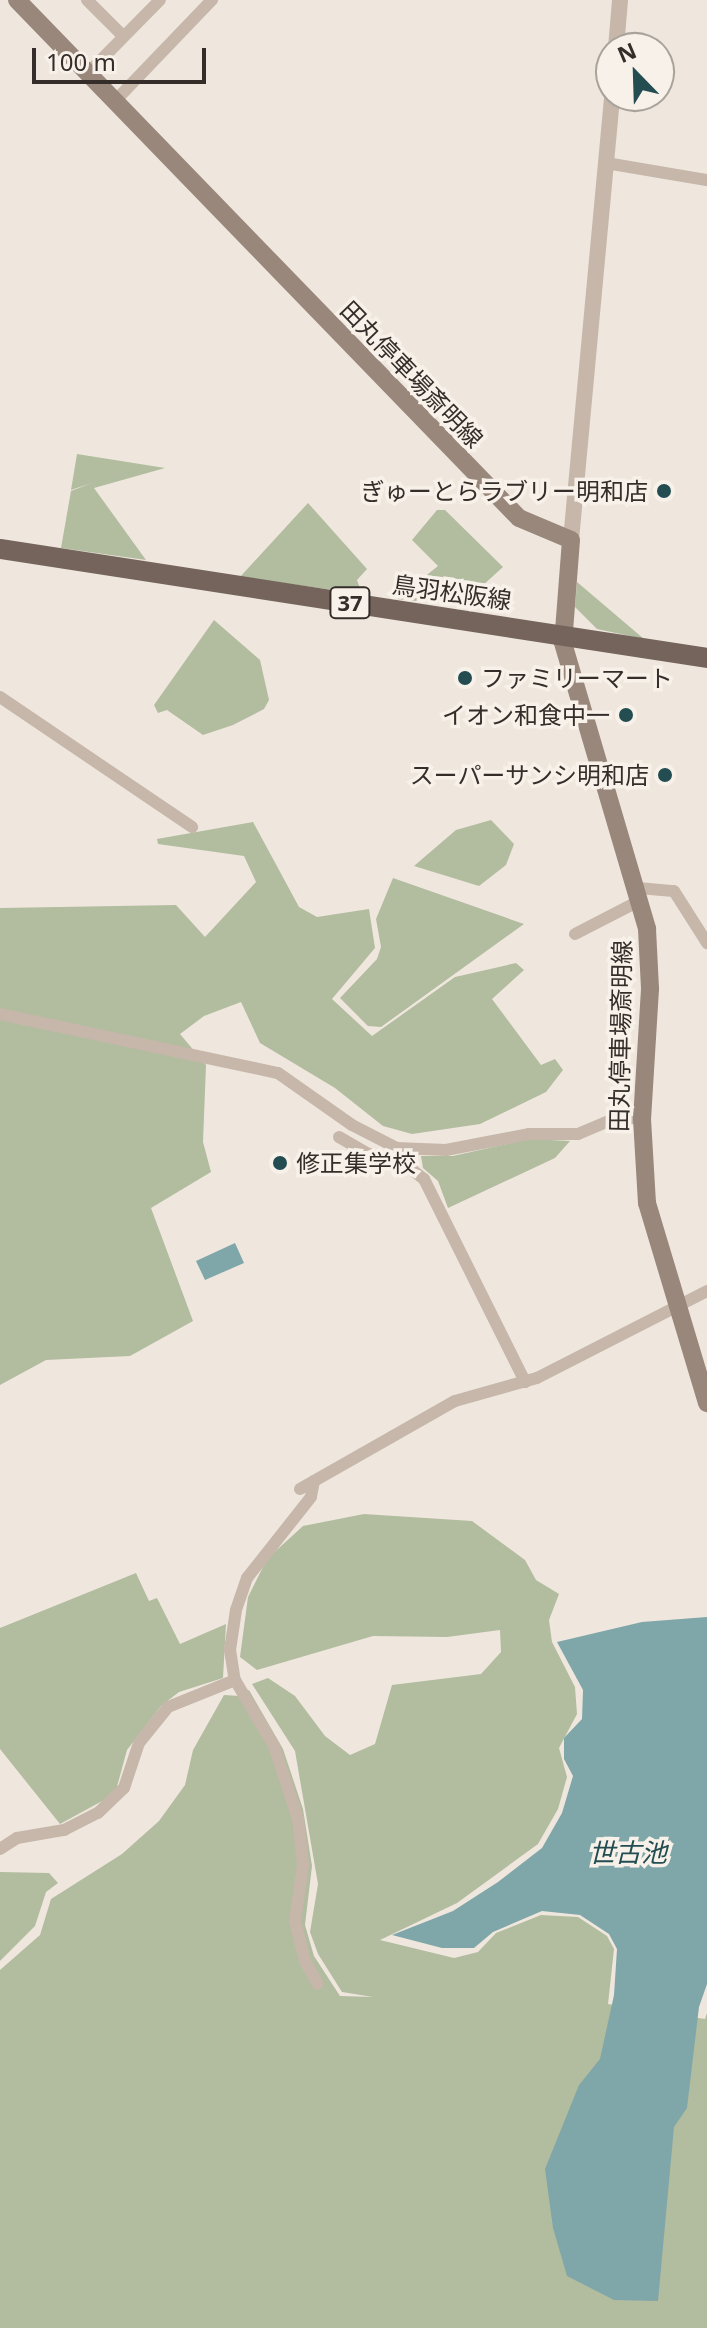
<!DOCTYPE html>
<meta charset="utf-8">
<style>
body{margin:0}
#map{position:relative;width:707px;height:2328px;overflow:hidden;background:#efe7dd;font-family:"Noto Sans","Noto Sans JP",sans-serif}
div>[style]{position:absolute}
.green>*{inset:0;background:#b2bc9f}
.water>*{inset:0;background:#7fa6a9}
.minor>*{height:12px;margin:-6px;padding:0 6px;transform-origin:6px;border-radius:6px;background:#c6b7aa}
.tertiary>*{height:16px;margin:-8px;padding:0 8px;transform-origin:8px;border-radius:8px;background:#c6b7aa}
.secondary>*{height:18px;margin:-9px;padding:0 9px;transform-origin:9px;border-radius:9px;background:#99877c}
.primary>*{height:20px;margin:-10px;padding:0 10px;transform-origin:10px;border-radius:10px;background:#74645c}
.dots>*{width:22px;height:22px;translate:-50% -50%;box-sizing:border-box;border:4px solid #f7f1e9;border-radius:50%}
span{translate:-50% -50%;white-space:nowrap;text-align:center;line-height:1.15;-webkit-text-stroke:7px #f7f1e9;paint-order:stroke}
.shield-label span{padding:2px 6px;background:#f7f1e9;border:2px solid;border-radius:6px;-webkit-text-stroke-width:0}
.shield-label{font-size:22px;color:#342d29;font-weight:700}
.street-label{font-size:24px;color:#342d29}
.poi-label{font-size:24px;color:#342d29}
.right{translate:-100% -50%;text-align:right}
.left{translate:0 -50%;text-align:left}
.water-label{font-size:26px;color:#234d51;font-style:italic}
.north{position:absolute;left:595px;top:32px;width:80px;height:80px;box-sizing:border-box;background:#f7f1e9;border:2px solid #a9a39c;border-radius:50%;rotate:337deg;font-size:22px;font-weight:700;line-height:32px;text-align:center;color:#342d29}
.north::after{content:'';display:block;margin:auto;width:28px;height:36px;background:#234d51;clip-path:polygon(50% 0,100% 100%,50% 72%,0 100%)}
.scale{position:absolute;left:32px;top:48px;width:174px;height:36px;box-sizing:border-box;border:4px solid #342d29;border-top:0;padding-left:10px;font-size:24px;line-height:28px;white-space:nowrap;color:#342d29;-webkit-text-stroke:6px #f7f1e9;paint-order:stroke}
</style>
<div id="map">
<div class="green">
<div style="clip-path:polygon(77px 454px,165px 468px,94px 488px,146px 560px,61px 548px,71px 491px,92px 483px,71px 490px)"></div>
<div style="clip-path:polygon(308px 503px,367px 569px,357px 580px,362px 594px,240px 577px)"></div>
<div style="clip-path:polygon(437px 510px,445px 510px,503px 567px,470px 597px,469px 606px,397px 599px,438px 566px,412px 540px)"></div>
<div style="clip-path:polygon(577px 582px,644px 639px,597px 629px,575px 607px)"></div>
<div style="clip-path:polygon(214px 620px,260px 660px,269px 700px,264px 709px,233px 725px,203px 735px,167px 710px,158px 713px,154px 705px)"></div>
<div style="clip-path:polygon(491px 820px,514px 844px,506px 865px,479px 886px,414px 866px,456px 830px)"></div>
<div style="clip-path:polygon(253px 822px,299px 907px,317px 917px,369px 909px,375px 948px,332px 999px,372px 1036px,455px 977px,516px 963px,524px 970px,492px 999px,541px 1065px,555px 1059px,563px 1070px,546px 1092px,480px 1124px,412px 1134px,383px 1126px,335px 1088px,260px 1043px,241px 1002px,204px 1016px,180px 1034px,206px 1065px,203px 1142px,211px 1172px,151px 1208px,193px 1321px,130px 1356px,46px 1360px,0 1385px,0 908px,176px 905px,205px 937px,256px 882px,244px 856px,158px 844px,157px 839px)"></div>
<div style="clip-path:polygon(393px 878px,524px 924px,381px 1027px,368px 1026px,340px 998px,377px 959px,381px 947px,376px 919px)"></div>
<div style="clip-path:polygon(529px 1139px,570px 1141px,555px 1158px,448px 1208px,438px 1181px,423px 1168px,421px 1156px,453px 1156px)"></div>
<div style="clip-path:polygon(364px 1514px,472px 1521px,525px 1560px,536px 1580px,559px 1594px,549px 1620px,552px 1642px,575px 1687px,577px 1714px,559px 1748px,567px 1777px,558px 1809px,538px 1844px,457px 1903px,380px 1940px,454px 1958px,478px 1952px,496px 1933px,541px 1915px,578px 1917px,607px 1936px,614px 1949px,608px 2004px,705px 2019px,707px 2013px,707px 2328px,0 2328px,0 1970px,40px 1935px,51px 1899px,122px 1854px,159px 1821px,185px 1785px,193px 1750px,224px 1695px,240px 1696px,249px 1690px,283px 1749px,303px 1809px,312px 1866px,305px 1925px,314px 1956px,340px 1996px,373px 1997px,342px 1992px,318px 1954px,310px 1932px,318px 1884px,295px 1751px,252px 1684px,268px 1678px,295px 1696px,325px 1736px,350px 1755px,375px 1744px,392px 1685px,481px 1674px,501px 1652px,500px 1630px,447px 1637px,373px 1636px,257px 1670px,240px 1657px,248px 1597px,267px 1559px,303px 1526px)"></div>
<div style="clip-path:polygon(136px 1573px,149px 1601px,157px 1598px,180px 1644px,226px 1624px,223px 1678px,179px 1692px,161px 1706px,127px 1750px,115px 1794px,60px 1824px,0 1749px,0 1628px)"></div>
<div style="clip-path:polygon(0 1872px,49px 1873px,58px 1883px,46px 1892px,35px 1926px,0 1961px)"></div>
</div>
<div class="water">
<div style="clip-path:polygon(235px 1243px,244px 1263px,205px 1280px,196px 1261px)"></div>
<div style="clip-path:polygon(707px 1617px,707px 1984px,699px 2007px,687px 2108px,674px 2127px,658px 2301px,614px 2300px,567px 2276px,553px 2228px,545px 2169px,579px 2085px,600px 2059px,614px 1995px,617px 1949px,609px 1934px,580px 1915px,542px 1911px,493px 1932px,474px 1948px,442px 1948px,392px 1935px,453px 1911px,498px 1882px,542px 1848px,562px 1813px,573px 1776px,564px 1759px,564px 1738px,582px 1719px,583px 1690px,557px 1642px,642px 1622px)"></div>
</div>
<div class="minor">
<div style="left:87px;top:0;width:51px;rotate:45deg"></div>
<div style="left:89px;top:72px;width:101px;rotate:-45.4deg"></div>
<div style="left:116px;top:100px;width:139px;rotate:-46.2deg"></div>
<div style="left:606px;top:163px;width:102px;rotate:9.6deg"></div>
<div style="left:0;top:697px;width:232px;rotate:34.1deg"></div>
<div style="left:638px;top:888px;width:36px;rotate:5deg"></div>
<div style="left:674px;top:891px;width:62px;rotate:57.6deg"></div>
<div style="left:575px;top:934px;width:74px;rotate:-27.3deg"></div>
<div style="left:0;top:1014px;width:284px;rotate:12deg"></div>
<div style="left:278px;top:1073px;width:90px;rotate:35.1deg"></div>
<div style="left:352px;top:1125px;width:51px;rotate:27.1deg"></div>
<div style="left:397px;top:1148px;width:49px;rotate:2.3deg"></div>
<div style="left:446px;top:1150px;width:85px;rotate:-10.9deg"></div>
<div style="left:529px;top:1134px;width:49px"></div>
<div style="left:578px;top:1134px;width:43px;rotate:-23deg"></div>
<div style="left:618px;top:1117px;width:24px;rotate:5deg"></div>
<div style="left:339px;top:1137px;width:34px;rotate:30deg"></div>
<div style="left:369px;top:1154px;width:39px;rotate:17deg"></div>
<div style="left:406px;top:1165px;width:23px;rotate:38deg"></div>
<div style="left:424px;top:1179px;width:227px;rotate:63.5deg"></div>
<div style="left:314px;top:1481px;width:16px;rotate:101deg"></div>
<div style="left:311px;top:1497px;width:103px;rotate:128.3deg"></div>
<div style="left:247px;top:1578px;width:34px;rotate:109deg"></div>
<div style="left:236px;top:1610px;width:40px;rotate:98.5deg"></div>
<div style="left:230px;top:1650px;width:30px;rotate:81deg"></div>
<div style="left:235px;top:1680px;width:77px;rotate:59.4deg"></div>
<div style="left:274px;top:1746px;width:77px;rotate:71.8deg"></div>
<div style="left:298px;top:1819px;width:46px;rotate:83.8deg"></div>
<div style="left:303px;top:1865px;width:57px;rotate:98.1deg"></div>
<div style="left:295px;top:1921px;width:41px;rotate:76deg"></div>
<div style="left:305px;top:1961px;width:26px;rotate:61deg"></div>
<div style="left:300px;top:1489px;width:178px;rotate:-29.6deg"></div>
<div style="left:455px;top:1401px;width:85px;rotate:-15.7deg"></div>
<div style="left:537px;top:1378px;width:191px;rotate:-27.1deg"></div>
<div style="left:0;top:1849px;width:20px;rotate:-33deg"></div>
<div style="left:17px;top:1838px;width:48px;rotate:-9.7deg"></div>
<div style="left:64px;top:1830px;width:38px;rotate:-27deg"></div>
<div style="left:98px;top:1813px;width:36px;rotate:-44deg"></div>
<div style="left:124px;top:1788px;width:47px;rotate:-71.6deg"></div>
<div style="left:139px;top:1743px;width:46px;rotate:-51.1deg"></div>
<div style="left:168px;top:1707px;width:72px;rotate:-21.9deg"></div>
</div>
<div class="tertiary">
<div style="left:616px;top:48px;width:48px;rotate:-85.2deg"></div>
<div style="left:571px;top:540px;width:446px;rotate:-84.7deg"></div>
</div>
<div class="secondary">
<div style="left:17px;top:0;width:721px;rotate:45.9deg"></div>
<div style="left:519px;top:518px;width:56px;rotate:22.9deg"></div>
<div style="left:571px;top:540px;width:103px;rotate:94.4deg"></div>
<div style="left:563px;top:643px;width:298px;rotate:73.6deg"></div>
<div style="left:647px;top:929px;width:60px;rotate:87.1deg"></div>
<div style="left:650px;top:989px;width:130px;rotate:93.5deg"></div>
<div style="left:642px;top:1119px;width:84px;rotate:86.6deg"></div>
<div style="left:647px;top:1203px;width:209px;rotate:73.3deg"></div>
</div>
<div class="primary">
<div style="left:0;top:549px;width:715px;rotate:8.76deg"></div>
</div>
<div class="dots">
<div style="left:664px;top:491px;background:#234d51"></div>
<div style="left:465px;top:678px;background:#234d51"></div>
<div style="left:626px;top:715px;background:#234d51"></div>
<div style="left:665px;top:775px;background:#234d51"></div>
<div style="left:280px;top:1163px;background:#234d51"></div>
</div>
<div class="shield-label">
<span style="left:350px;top:603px">37</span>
</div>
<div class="street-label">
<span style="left:412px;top:374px;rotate:46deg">田丸停車場斎明線</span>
<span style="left:452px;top:592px;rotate:8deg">鳥羽松阪線</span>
<span style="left:620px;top:1036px;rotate:-89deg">田丸停車場斎明線</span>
</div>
<div class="poi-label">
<span class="right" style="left:648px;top:491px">ぎゅーとらラブリー明和店</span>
<span class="left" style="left:481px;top:678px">ファミリーマート</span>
<span class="right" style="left:610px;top:715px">イオン和食中一</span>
<span class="right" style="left:649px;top:775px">スーパーサンシ明和店</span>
<span class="left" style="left:296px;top:1163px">修正集学校</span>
</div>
<div class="water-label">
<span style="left:628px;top:1853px">世古池</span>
</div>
<div class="north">N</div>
<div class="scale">100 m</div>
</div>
